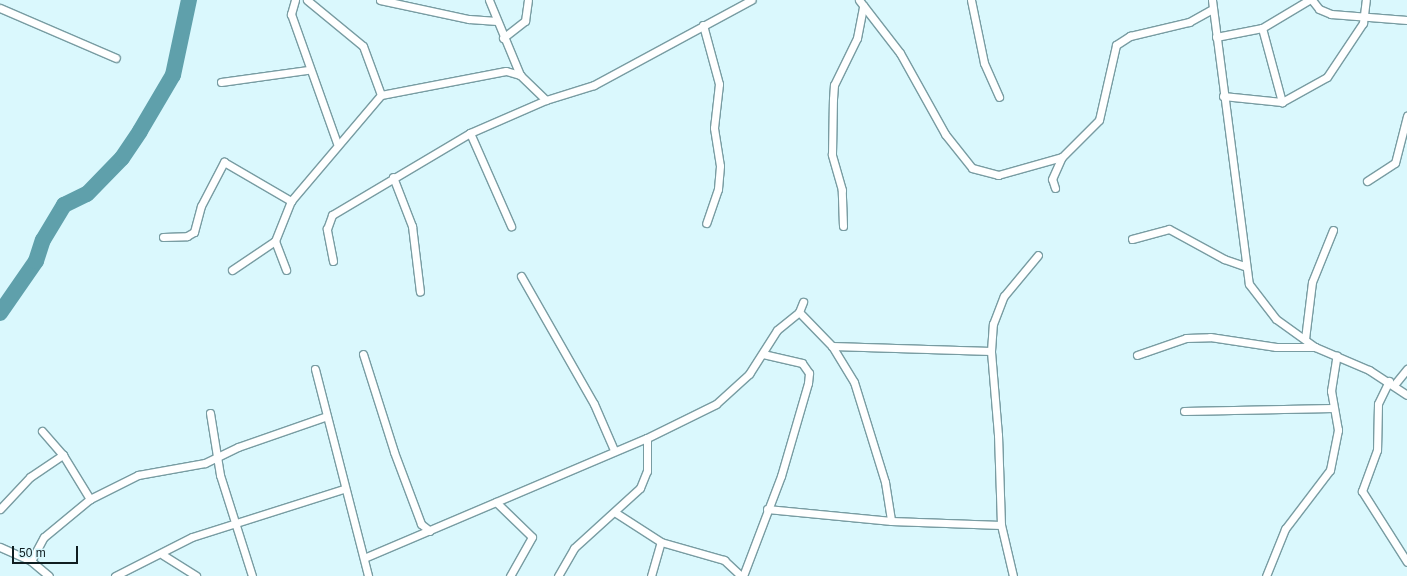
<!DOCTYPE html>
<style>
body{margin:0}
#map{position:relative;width:1407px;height:576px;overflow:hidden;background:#daf8fd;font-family:Arial,sans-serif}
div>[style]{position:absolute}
.river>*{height:16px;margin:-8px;padding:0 8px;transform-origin:8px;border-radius:8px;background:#5fa0ab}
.roads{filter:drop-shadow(1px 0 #789ca2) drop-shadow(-1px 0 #789ca2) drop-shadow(0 1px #789ca2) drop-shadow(0 -1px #789ca2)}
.minor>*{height:7px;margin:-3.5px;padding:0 3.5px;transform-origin:3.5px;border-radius:3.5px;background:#fff}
span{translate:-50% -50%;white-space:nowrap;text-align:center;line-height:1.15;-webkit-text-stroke:4px #daf8fd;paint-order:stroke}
.scale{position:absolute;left:12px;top:546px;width:66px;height:18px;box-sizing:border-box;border:2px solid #0f1d20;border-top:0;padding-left:5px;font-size:12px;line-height:14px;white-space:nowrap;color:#0f1d20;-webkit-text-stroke:3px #daf8fd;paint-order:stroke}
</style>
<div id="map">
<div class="river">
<div style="left:0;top:313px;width:63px;rotate:-55.3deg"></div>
<div style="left:36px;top:261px;width:22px;rotate:-72deg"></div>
<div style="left:43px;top:240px;width:41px;rotate:-59deg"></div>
<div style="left:64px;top:205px;width:25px;rotate:-26deg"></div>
<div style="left:87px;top:194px;width:50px;rotate:-45.8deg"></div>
<div style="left:122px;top:158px;width:32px;rotate:-56deg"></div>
<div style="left:140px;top:131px;width:65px;rotate:-59.5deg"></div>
<div style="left:173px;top:75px;width:77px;rotate:-78deg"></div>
</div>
<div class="roads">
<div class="minor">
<div style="left:295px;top:0;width:15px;rotate:106deg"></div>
<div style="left:291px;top:14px;width:137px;rotate:70.4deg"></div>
<div style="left:307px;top:0;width:72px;rotate:39.4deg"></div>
<div style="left:363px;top:46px;width:52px;rotate:69.8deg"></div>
<div style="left:380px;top:0;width:91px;rotate:12.1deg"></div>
<div style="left:469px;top:19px;width:28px;rotate:4deg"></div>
<div style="left:489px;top:0;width:81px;rotate:67.5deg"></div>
<div style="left:859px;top:0;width:67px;rotate:52.3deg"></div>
<div style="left:900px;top:53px;width:93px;rotate:60.9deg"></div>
<div style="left:945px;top:134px;width:43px;rotate:51.5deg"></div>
<div style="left:972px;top:168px;width:27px;rotate:15deg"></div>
<div style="left:998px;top:175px;width:66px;rotate:-15.7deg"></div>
<div style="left:971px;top:0;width:64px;rotate:78.3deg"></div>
<div style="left:984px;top:63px;width:37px;rotate:66deg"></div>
<div style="left:1212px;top:0;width:286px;rotate:82.6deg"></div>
<div style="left:1249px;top:284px;width:44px;rotate:52.4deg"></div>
<div style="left:1276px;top:319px;width:48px;rotate:35.7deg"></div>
<div style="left:1315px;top:347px;width:59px;rotate:23.1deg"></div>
<div style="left:1369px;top:370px;width:45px;rotate:33.3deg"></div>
<div style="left:1312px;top:0;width:11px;rotate:52deg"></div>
<div style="left:1319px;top:9px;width:13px;rotate:23deg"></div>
<div style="left:1331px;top:14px;width:76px;rotate:4.5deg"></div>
<div style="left:0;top:8px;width:126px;rotate:23.3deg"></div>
<div style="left:703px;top:25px;width:61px;rotate:74.8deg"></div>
<div style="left:719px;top:84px;width:44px;rotate:96.5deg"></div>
<div style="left:714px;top:128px;width:38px;rotate:81deg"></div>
<div style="left:720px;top:166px;width:23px;rotate:95deg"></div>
<div style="left:718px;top:189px;width:36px;rotate:109deg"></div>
<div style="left:1262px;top:28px;width:77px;rotate:74.9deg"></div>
<div style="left:1216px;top:37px;width:47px;rotate:-11.1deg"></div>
<div style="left:1262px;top:28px;width:55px;rotate:-30.8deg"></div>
<div style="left:503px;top:38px;width:28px;rotate:-38deg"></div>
<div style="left:525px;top:21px;width:21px;rotate:-82deg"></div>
<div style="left:221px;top:82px;width:88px;rotate:-7.9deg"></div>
<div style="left:1223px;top:96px;width:59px;rotate:5.8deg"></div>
<div style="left:1282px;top:102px;width:51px;rotate:-29.1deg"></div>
<div style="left:1327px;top:77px;width:65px;rotate:-56.3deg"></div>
<div style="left:1363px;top:23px;width:23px;rotate:-83deg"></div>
<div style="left:470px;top:133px;width:102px;rotate:66.2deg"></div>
<div style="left:393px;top:177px;width:53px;rotate:68.8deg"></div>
<div style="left:412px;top:226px;width:66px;rotate:83.1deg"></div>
<div style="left:1367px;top:181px;width:33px;rotate:-33deg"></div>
<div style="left:1395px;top:163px;width:49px;rotate:-75.7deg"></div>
<div style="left:1055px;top:188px;width:9px;rotate:-108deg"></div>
<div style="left:1052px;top:179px;width:24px;rotate:-66deg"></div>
<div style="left:1062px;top:157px;width:52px;rotate:-45deg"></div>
<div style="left:1099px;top:120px;width:77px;rotate:-77.2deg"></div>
<div style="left:1116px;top:45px;width:17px;rotate:-33deg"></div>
<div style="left:1130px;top:36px;width:61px;rotate:-13.3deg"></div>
<div style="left:1189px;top:22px;width:26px;rotate:-29deg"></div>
<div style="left:843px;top:226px;width:36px;rotate:-92deg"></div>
<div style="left:842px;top:190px;width:37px;rotate:-106deg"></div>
<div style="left:832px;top:154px;width:55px;rotate:-89deg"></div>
<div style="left:833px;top:99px;width:14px;rotate:-86deg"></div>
<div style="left:834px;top:85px;width:52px;rotate:-63.9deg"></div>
<div style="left:857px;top:38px;width:33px;rotate:-79deg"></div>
<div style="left:163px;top:237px;width:24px;rotate:-2deg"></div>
<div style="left:187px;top:236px;width:8px;rotate:-30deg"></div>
<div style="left:194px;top:232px;width:27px;rotate:-75deg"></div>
<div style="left:201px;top:206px;width:50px;rotate:-62.4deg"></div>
<div style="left:224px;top:162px;width:78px;rotate:30.2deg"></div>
<div style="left:1132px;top:239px;width:38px;rotate:-15deg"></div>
<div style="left:1169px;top:229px;width:63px;rotate:28.6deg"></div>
<div style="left:1224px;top:259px;width:21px;rotate:19deg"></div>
<div style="left:275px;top:241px;width:31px;rotate:69deg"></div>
<div style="left:333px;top:261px;width:33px;rotate:-101deg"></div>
<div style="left:327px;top:229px;width:15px;rotate:-70deg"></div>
<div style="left:332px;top:215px;width:161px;rotate:-30.7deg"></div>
<div style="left:470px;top:133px;width:83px;rotate:-23.5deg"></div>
<div style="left:232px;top:270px;width:52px;rotate:-34deg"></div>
<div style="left:275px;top:241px;width:43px;rotate:-68.2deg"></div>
<div style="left:291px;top:201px;width:139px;rotate:-49.7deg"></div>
<div style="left:381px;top:95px;width:127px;rotate:-10.9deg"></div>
<div style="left:506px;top:71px;width:15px;rotate:16deg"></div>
<div style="left:520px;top:75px;width:36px;rotate:44deg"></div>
<div style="left:546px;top:100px;width:50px;rotate:-17.4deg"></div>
<div style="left:594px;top:85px;width:179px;rotate:-28.4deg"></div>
<div style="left:521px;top:276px;width:147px;rotate:60.3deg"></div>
<div style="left:594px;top:404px;width:50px;rotate:66.5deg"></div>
<div style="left:799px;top:312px;width:47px;rotate:45.9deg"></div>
<div style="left:832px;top:346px;width:42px;rotate:58.6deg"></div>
<div style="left:854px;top:382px;width:105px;rotate:72.8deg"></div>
<div style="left:885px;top:482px;width:39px;rotate:81deg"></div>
<div style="left:1305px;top:339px;width:57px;rotate:-83deg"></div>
<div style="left:1312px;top:282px;width:56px;rotate:-68deg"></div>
<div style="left:832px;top:346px;width:159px;rotate:1.8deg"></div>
<div style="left:363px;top:354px;width:103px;rotate:72.4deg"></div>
<div style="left:394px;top:452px;width:77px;rotate:69.4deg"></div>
<div style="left:421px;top:524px;width:11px;rotate:38deg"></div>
<div style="left:1137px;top:355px;width:52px;rotate:-19.1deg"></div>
<div style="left:1186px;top:338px;width:24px;rotate:-2deg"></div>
<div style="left:1210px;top:337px;width:67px;rotate:8.6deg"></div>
<div style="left:1276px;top:347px;width:39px"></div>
<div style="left:315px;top:369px;width:214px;rotate:75.6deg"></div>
<div style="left:1389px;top:381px;width:25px;rotate:116deg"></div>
<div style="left:1378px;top:404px;width:46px;rotate:91.2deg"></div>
<div style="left:1377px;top:450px;width:44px;rotate:110.1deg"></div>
<div style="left:1362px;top:491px;width:84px;rotate:57.6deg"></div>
<div style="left:1394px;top:385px;width:21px;rotate:-51deg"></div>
<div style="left:1184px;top:411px;width:149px;rotate:-1.2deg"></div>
<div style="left:210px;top:413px;width:63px;rotate:80.8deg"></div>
<div style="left:220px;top:475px;width:106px;rotate:72.4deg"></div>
<div style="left:42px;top:431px;width:32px;rotate:49deg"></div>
<div style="left:63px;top:455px;width:52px;rotate:58.5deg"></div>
<div style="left:496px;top:502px;width:50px;rotate:44.2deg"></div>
<div style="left:532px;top:537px;width:45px;rotate:119.4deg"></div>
<div style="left:0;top:509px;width:44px;rotate:-46.8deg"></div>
<div style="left:30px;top:477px;width:40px;rotate:-34deg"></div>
<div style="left:767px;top:509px;width:125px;rotate:5.5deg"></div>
<div style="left:891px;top:521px;width:110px;rotate:2.1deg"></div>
<div style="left:616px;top:513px;width:54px;rotate:32.8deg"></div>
<div style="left:661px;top:542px;width:66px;rotate:15.9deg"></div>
<div style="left:724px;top:560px;width:23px;rotate:43deg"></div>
<div style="left:0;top:547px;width:34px;rotate:24deg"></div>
<div style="left:31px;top:561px;width:23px;rotate:40deg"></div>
<div style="left:163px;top:555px;width:39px;rotate:32deg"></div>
<div style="left:364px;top:558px;width:307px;rotate:-23deg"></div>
<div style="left:647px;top:438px;width:77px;rotate:-26.2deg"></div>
<div style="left:716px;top:404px;width:45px;rotate:-42.3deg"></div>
<div style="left:749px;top:374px;width:52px;rotate:-57.5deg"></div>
<div style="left:777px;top:330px;width:28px;rotate:-39deg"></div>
<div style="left:799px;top:312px;width:11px;rotate:-68deg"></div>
<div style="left:31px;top:561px;width:27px;rotate:-62deg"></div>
<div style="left:44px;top:537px;width:60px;rotate:-39.6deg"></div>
<div style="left:90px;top:499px;width:54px;rotate:-26.6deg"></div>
<div style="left:138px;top:475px;width:68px;rotate:-10.2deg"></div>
<div style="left:205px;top:463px;width:37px;rotate:-26deg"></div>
<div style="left:238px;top:447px;width:94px;rotate:-19.2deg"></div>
<div style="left:115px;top:576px;width:86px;rotate:-26.9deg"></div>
<div style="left:192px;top:537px;width:158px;rotate:-17.6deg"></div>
<div style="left:558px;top:576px;width:32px;rotate:-60deg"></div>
<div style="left:574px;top:548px;width:89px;rotate:-42.3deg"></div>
<div style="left:640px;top:488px;width:18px;rotate:-68deg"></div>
<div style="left:647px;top:471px;width:33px;rotate:-90deg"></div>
<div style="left:651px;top:576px;width:35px;rotate:-74deg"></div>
<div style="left:743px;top:576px;width:107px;rotate:-69.2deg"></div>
<div style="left:781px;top:476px;width:97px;rotate:-73.8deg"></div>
<div style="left:808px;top:383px;width:10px;rotate:-84deg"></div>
<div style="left:809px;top:373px;width:12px;rotate:-125deg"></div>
<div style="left:802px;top:363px;width:39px;rotate:-167deg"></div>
<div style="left:1013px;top:576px;width:52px;rotate:-103.2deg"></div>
<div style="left:1001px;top:525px;width:90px;rotate:-91.9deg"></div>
<div style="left:998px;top:435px;width:84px;rotate:-94.8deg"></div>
<div style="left:991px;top:351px;width:27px;rotate:-86deg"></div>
<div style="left:993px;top:324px;width:30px;rotate:-69deg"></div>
<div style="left:1004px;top:296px;width:53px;rotate:-50.3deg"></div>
<div style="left:1266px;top:576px;width:51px;rotate:-68deg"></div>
<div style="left:1285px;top:529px;width:74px;rotate:-52.7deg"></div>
<div style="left:1330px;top:470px;width:41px;rotate:-78.7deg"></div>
<div style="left:1338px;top:430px;width:40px;rotate:-100deg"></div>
<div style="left:1331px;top:391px;width:36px;rotate:-81deg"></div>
</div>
</div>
<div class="scale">50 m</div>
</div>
